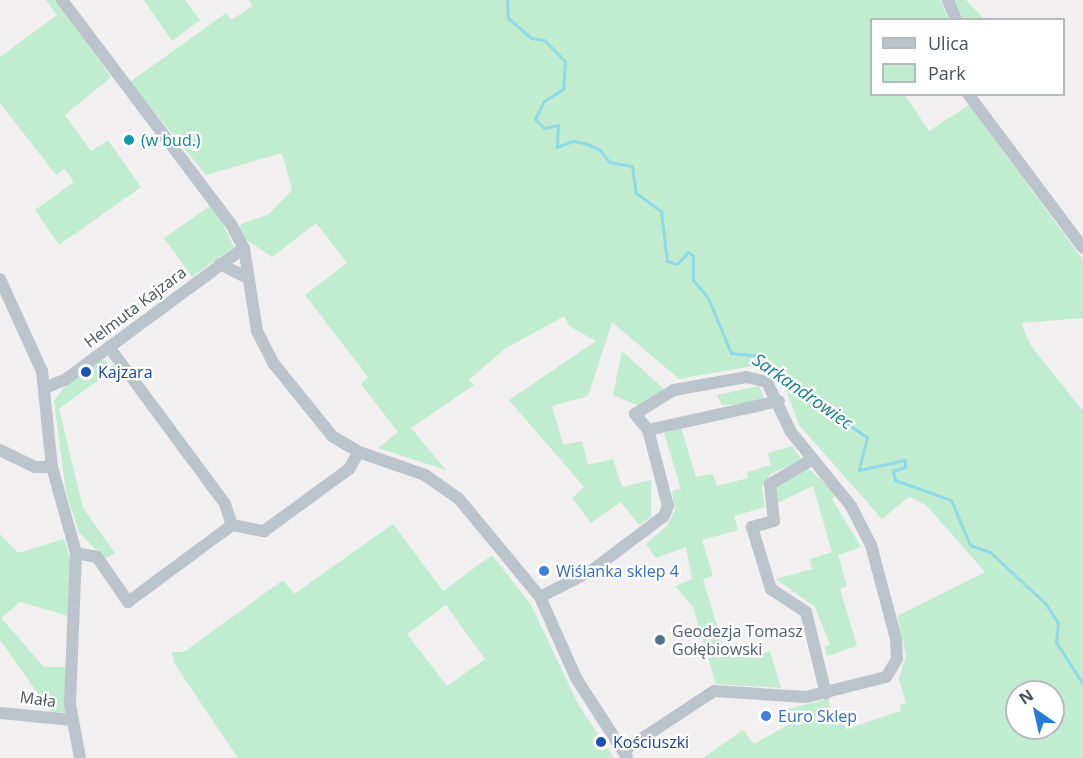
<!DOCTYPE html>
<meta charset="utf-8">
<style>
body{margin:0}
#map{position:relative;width:1083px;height:758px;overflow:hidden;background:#f1efef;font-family:"Open Sans",sans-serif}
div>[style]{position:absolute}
.green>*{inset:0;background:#c0eccf}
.stream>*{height:3px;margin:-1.5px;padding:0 1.5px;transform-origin:1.5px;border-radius:1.5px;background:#90d9e6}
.minor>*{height:12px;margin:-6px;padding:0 6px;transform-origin:6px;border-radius:6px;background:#bbc4cb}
.dots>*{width:16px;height:16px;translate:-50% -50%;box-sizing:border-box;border:3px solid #fff;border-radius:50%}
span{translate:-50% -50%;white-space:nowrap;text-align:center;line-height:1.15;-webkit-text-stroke:4.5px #fff;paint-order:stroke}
.culture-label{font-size:16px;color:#0d838f}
.left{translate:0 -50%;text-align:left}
.street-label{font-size:16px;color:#48535b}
.transit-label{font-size:16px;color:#164399}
.shop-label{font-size:16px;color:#366cbe}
.service-label{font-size:16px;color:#4e5e75}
.water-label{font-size:18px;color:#167f92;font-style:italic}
.legend{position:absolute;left:870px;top:18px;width:195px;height:78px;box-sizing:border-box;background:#fff;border:2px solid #b6babd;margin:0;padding:8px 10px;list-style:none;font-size:18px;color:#48535b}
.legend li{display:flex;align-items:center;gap:12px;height:30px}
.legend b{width:30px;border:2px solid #b6babd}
.north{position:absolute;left:1005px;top:680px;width:60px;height:60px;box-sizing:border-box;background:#fff;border:2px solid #b6babd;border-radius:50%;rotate:326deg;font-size:16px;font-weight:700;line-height:24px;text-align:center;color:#48535b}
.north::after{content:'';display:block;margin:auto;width:21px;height:27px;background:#267cd5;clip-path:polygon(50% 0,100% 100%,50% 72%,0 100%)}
</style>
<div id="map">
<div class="green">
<div style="clip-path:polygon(46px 0,57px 0,111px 77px,65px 115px,91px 151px,108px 140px,141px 187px,59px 245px,35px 210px,74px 182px,65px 169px,56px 175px,0 103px,0 57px,57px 15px)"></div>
<div style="clip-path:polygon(144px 0,185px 0,200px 20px,172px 41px)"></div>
<div style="clip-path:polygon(evenodd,249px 0,941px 0,948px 19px,872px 20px,872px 94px,905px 95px,929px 131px,969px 105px,1083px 260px,1083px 318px,1021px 323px,1031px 346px,1083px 411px,1083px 758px,703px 758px,743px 730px,754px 744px,793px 722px,787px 709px,828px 699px,835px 724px,843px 721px,846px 729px,901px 711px,900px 705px,906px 703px,899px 679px,906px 655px,897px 616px,985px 572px,926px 505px,909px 497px,882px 519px,799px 425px,784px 384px,772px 371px,753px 366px,679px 379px,612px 322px,588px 396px,552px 406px,563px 445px,582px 441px,588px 465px,613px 459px,622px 487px,651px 480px,651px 517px,639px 525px,621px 502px,591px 523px,572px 498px,584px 487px,509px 400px,596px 341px,569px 326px,564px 316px,503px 350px,469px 380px,474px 385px,411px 428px,446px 470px,378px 448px,398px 432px,361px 384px,368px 377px,305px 295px,347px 263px,316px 223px,272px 257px,244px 238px,239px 225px,269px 214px,292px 190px,282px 153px,206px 175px,130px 82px,226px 13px,231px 20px,253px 6px,249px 0,1017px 692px,1053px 692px,1053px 728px,1017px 728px,1017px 692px)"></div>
<div style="clip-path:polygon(953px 0,966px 0,984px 19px,1023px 19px,957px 19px)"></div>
<div style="clip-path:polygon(213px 204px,234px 247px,192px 277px,164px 238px)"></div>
<div style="clip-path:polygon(622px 351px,665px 390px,639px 406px,613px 395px)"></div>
<div style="clip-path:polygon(101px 359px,116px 367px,59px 409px,83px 508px,115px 553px,105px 559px,79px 532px,66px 492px,54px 401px,67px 383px)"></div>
<div style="clip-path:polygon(759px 386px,765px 400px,751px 404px,722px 405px,717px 395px)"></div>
<div style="clip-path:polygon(681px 428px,696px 477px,713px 474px,717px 486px,748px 478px,747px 472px,771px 465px,768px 453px,792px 446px,802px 460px,770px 474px,762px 487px,765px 507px,734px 516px,738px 530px,702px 540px,713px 576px,703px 579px,725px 653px,742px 648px,746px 658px,770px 651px,781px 688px,716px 684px,693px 607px,675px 586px,692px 579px,686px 547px,656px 558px,646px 544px,667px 526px,675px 510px,672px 491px,681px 489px,664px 433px)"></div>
<div style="clip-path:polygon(808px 468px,837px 494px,832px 499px,861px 547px,838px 555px,847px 586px,840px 589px,857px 646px,827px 656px,825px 647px,830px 645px,815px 607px,776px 579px,812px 569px,810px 559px,832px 552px,813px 486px,775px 504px,774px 483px)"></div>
<div style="clip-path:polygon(evenodd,393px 524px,443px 591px,492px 555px,531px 605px,578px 704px,614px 758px,238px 758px,174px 663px,172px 652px,184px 652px,283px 580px,294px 594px,393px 524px,446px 605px,485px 659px,447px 686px,407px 634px,446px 605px)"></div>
<div style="clip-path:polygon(0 534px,18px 553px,64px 539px,71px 562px,72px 617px,20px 602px,1px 618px,44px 667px,65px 667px,68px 713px,51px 712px,0 640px)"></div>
</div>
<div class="stream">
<div style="left:507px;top:0;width:18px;rotate:87deg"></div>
<div style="left:508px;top:18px;width:30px;rotate:41deg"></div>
<div style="left:531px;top:38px;width:13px;rotate:9deg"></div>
<div style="left:544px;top:40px;width:30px;rotate:45deg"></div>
<div style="left:565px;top:61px;width:28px;rotate:94deg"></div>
<div style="left:563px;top:89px;width:22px;rotate:148deg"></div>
<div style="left:544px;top:101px;width:20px;rotate:117deg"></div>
<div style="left:535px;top:119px;width:13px;rotate:45deg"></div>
<div style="left:544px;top:128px;width:14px;rotate:-12deg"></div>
<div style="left:558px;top:125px;width:22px;rotate:93deg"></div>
<div style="left:557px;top:147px;width:17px;rotate:-21deg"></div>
<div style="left:573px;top:141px;width:11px;rotate:10deg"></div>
<div style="left:584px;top:143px;width:16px;rotate:22deg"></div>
<div style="left:599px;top:149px;width:16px;rotate:52deg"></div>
<div style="left:609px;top:162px;width:23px;rotate:10deg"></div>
<div style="left:632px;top:166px;width:27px;rotate:82deg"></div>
<div style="left:636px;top:193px;width:31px;rotate:36deg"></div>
<div style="left:661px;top:211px;width:50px;rotate:83.2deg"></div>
<div style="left:667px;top:261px;width:10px;rotate:17deg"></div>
<div style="left:677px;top:264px;width:16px;rotate:-47deg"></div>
<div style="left:688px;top:252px;width:6px;rotate:39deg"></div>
<div style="left:693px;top:256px;width:24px;rotate:90deg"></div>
<div style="left:693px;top:280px;width:23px;rotate:50deg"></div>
<div style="left:708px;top:298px;width:60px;rotate:67.3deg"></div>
<div style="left:731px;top:353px;width:27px;rotate:6deg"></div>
<div style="left:758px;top:356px;width:46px;rotate:42.4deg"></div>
<div style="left:792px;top:387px;width:90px;rotate:33.7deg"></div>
<div style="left:867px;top:437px;width:34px;rotate:104deg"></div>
<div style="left:859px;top:470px;width:47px;rotate:-12.3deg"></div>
<div style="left:905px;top:460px;width:7px;rotate:90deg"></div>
<div style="left:905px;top:467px;width:13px;rotate:162deg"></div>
<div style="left:893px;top:471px;width:9px;rotate:77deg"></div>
<div style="left:895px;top:480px;width:59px;rotate:19.7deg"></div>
<div style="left:951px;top:500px;width:49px;rotate:67.1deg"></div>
<div style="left:970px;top:545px;width:21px;rotate:19deg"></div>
<div style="left:990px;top:552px;width:76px;rotate:42.9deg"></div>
<div style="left:1046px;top:604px;width:22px;rotate:58deg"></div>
<div style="left:1058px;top:623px;width:19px;rotate:96deg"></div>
<div style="left:1056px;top:642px;width:50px;rotate:57.3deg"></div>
</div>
<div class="minor">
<div style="left:62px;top:0;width:281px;rotate:53deg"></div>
<div style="left:231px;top:224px;width:27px;rotate:62deg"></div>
<div style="left:244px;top:248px;width:84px;rotate:81.1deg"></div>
<div style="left:257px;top:331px;width:37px;rotate:63deg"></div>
<div style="left:274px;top:364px;width:92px;rotate:51.1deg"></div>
<div style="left:332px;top:436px;width:31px;rotate:31deg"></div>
<div style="left:359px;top:452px;width:70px;rotate:19.2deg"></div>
<div style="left:425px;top:475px;width:42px;rotate:35.2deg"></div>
<div style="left:459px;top:499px;width:127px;rotate:50.4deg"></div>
<div style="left:540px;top:597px;width:89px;rotate:66deg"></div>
<div style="left:576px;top:678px;width:94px;rotate:57.2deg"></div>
<div style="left:948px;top:0;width:22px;rotate:68deg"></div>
<div style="left:968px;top:94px;width:192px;rotate:53.2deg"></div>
<div style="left:220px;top:264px;width:30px;rotate:27deg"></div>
<div style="left:0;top:279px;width:101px;rotate:65.5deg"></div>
<div style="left:42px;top:371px;width:97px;rotate:84.1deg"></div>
<div style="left:52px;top:467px;width:89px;rotate:74.4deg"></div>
<div style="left:76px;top:553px;width:151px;rotate:92.3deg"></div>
<div style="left:70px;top:704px;width:55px;rotate:79.5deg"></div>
<div style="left:109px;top:347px;width:195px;rotate:53.5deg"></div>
<div style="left:225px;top:504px;width:22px;rotate:72deg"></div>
<div style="left:45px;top:388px;width:23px;rotate:-23deg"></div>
<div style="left:66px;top:379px;width:221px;rotate:-36.4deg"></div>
<div style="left:648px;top:430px;width:134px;rotate:-12.5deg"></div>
<div style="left:0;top:450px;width:39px;rotate:26deg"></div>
<div style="left:35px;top:467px;width:17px"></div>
<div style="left:813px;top:459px;width:50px;rotate:149.8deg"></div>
<div style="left:770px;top:484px;width:37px;rotate:84deg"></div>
<div style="left:774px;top:521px;width:23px;rotate:165deg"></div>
<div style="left:752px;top:527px;width:65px;rotate:73deg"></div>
<div style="left:771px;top:589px;width:42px;rotate:33.3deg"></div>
<div style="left:806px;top:612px;width:84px;rotate:76.3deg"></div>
<div style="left:76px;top:553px;width:21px;rotate:11deg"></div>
<div style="left:97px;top:557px;width:55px;rotate:55.4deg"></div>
<div style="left:128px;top:602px;width:129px;rotate:-36.5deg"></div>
<div style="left:232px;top:525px;width:33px;rotate:11deg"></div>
<div style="left:264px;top:531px;width:105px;rotate:-36.1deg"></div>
<div style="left:349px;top:469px;width:20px;rotate:-60deg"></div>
<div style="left:540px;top:597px;width:57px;rotate:-27deg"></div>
<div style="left:591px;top:571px;width:91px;rotate:-37deg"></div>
<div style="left:664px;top:516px;width:11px;rotate:-68deg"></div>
<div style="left:668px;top:506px;width:79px;rotate:-104.7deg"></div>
<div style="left:648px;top:430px;width:21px;rotate:-129deg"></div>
<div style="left:635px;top:414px;width:46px;rotate:-31.6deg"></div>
<div style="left:674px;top:390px;width:73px;rotate:-10.2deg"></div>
<div style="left:746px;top:377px;width:22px;rotate:13deg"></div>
<div style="left:767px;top:382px;width:55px;rotate:64.4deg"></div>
<div style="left:791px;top:432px;width:95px;rotate:51deg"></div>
<div style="left:851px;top:506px;width:44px;rotate:62.9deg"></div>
<div style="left:871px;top:545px;width:97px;rotate:75.1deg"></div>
<div style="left:896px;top:639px;width:20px;rotate:87deg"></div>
<div style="left:897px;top:659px;width:21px;rotate:121deg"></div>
<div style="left:886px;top:677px;width:82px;rotate:166deg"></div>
<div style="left:806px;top:697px;width:92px;rotate:-176.3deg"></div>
<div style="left:714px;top:691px;width:109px;rotate:146.6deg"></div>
<div style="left:0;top:713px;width:72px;rotate:5.6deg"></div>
</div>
<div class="dots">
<div style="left:129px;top:140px;background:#0f9aa8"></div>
<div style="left:86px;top:372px;background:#1a4fb4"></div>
<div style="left:544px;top:571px;background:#3f7fe0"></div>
<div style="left:660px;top:640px;background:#5c6f8a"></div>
<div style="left:766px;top:716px;background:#3f7fe0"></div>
<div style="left:601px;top:742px;background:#1a4fb4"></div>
</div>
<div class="culture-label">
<span class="left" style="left:141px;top:140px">(w bud.)</span>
</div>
<div class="street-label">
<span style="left:135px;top:307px;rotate:-37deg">Helmuta Kajzara</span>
<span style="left:38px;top:699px;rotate:7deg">Mała</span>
</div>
<div class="transit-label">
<span class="left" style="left:98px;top:372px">Kajzara</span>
<span class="left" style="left:613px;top:742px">Kościuszki</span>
</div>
<div class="shop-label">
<span class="left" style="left:556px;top:571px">Wiślanka sklep 4</span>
<span class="left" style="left:778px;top:716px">Euro Sklep</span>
</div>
<div class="service-label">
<span class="left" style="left:672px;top:640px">Geodezja Tomasz<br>Gołębiowski</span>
</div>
<div class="water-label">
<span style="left:803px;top:391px;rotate:35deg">Sarkandrowiec</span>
</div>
<ul class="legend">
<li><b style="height:8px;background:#bbc4cb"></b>Ulica</li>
<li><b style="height:16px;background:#c0eccf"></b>Park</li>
</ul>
<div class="north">N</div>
</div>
